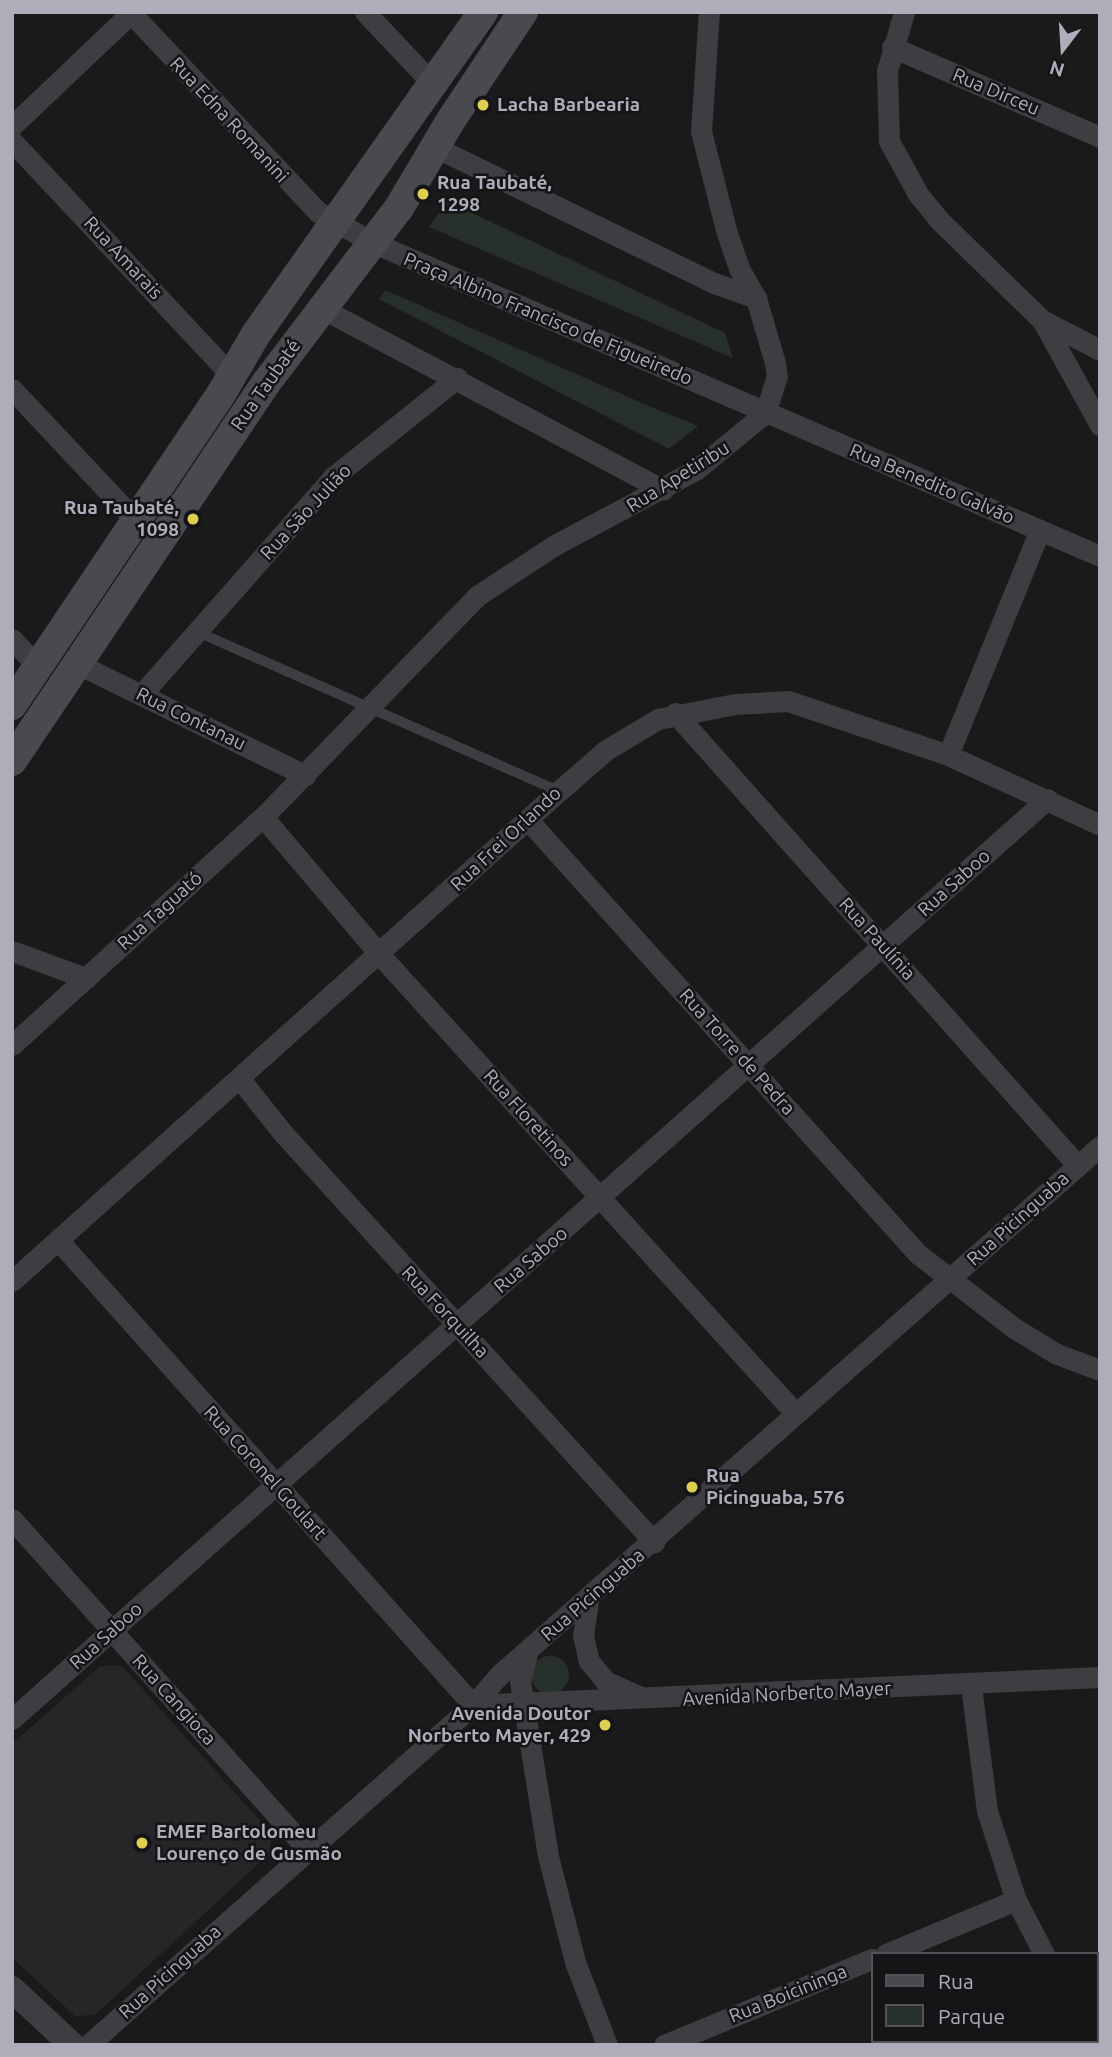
<!DOCTYPE html>
<meta charset="utf-8">
<style>
body{margin:0}
#map{position:relative;width:1112px;height:2057px;overflow:hidden;background:#1a1a1b;font-family:Ubuntu,sans-serif}
div>[style]{position:absolute}
.built>*{inset:0;background:#262628}
.green>*{inset:0;background:#28302b}
.round{border-radius:50%}
.service>*{height:10px;margin:-5px;padding:0 5px;transform-origin:5px;border-radius:5px;background:#3d3d42}
.minor>*{height:21px;margin:-10.5px;padding:0 10.5px;transform-origin:10.5px;border-radius:10.5px;background:#3d3d42}
.tertiary>*{height:26px;margin:-13px;padding:0 13px;transform-origin:13px;border-radius:13px;background:#3d3d42}
.secondary>*{height:30px;margin:-15px;padding:0 15px;transform-origin:15px;border-radius:15px;background:#494950}
.dots>*{width:19px;height:19px;translate:-50% -50%;box-sizing:border-box;border:4px solid #151416;border-radius:50%}
span{translate:-50% -50%;white-space:nowrap;text-align:center;line-height:1.15;-webkit-text-stroke:5px #151416;paint-order:stroke}
.street-label{font-size:19px;color:#adaeb9}
.poi-label{font-size:19px;color:#adaeb9;font-weight:700}
.left{translate:0 -50%;text-align:left}
.right{translate:-100% -50%;text-align:right}
.frame{position:absolute;inset:0;border:14px solid #adaeb9;pointer-events:none}
.legend{position:absolute;left:871px;top:1952px;width:228px;height:91px;box-sizing:border-box;background:#151416;border:2px solid #525257;margin:0;padding:9px 12px;list-style:none;font-size:21px;color:#adaeb9}
.legend li{display:flex;align-items:center;gap:14px;height:35px}
.legend b{width:35px;border:2px solid #525257}
.north{position:absolute;left:1028px;top:14px;width:70px;height:70px;-webkit-text-stroke:5px #151416;paint-order:stroke;rotate:197deg;font-size:19px;font-weight:700;line-height:28px;text-align:center;color:#adaeb9}
.north::after{content:'';display:block;margin:auto;width:24px;height:32px;background:#adaeb9;clip-path:polygon(50% 0,100% 100%,50% 72%,0 100%)}
</style>
<div id="map">
<div class="built">
<div style="clip-path:polygon(100px 1666px,122px 1666px,271px 1833px,270px 1853px,95px 2015px,75px 2016px,12px 1958px,12px 1744px)"></div>
</div>
<div class="green">
<div style="clip-path:polygon(447px 201px,725px 333px,733px 358px,429px 227px)"></div>
<div style="clip-path:polygon(385px 290px,651px 407px,698px 426px,669px 449px,379px 299px)"></div>
<div class="round" style="left:531px;top:1656px;width:38px;height:38px"></div>
</div>
<div class="service">
<div style="left:200px;top:633px;width:392px;rotate:23.8deg"></div>
</div>
<div class="minor">
<div style="left:365px;top:12px;width:98px;rotate:46.7deg"></div>
<div style="left:904px;top:12px;width:61px;rotate:106.1deg"></div>
<div style="left:887px;top:71px;width:70px;rotate:88.4deg"></div>
<div style="left:889px;top:141px;width:60px;rotate:61.3deg"></div>
<div style="left:918px;top:194px;width:33px;rotate:51deg"></div>
<div style="left:939px;top:220px;width:144px;rotate:44.2deg"></div>
<div style="left:1042px;top:320px;width:120px;rotate:61.1deg"></div>
<div style="left:131px;top:13px;width:273px;rotate:46.8deg"></div>
<div style="left:318px;top:212px;width:64px;rotate:29deg"></div>
<div style="left:374px;top:243px;width:791px;rotate:23.32deg"></div>
<div style="left:892px;top:47px;width:227px;rotate:23.4deg"></div>
<div style="left:12px;top:126px;width:166px;rotate:-43.5deg"></div>
<div style="left:12px;top:141px;width:322px;rotate:46.9deg"></div>
<div style="left:435px;top:147px;width:310px;rotate:26deg"></div>
<div style="left:714px;top:283px;width:45px;rotate:19.7deg"></div>
<div style="left:323px;top:309px;width:385px;rotate:28deg"></div>
<div style="left:1042px;top:320px;width:65px;rotate:27.3deg"></div>
<div style="left:12px;top:389px;width:183px;rotate:46.8deg"></div>
<div style="left:12px;top:639px;width:38px;rotate:47deg"></div>
<div style="left:78px;top:664px;width:253px;rotate:26.1deg"></div>
<div style="left:141px;top:695px;width:290px;rotate:-48.6deg"></div>
<div style="left:333px;top:477px;width:159px;rotate:-38.6deg"></div>
<div style="left:675px;top:713px;width:606px;rotate:48.34deg"></div>
<div style="left:948px;top:755px;width:243px;rotate:-67.8deg"></div>
<div style="left:263px;top:817px;width:181px;rotate:49.7deg"></div>
<div style="left:380px;top:955px;width:619px;rotate:47.81deg"></div>
<div style="left:528px;top:820px;width:583px;rotate:48.06deg"></div>
<div style="left:918px;top:1254px;width:121px;rotate:37.6deg"></div>
<div style="left:1014px;top:1328px;width:50px;rotate:31.2deg"></div>
<div style="left:1057px;top:1354px;width:46px;rotate:20.4deg"></div>
<div style="left:12px;top:951px;width:79px;rotate:20deg"></div>
<div style="left:12px;top:1045px;width:339px;rotate:-42.3deg"></div>
<div style="left:263px;top:817px;width:308px;rotate:-45.9deg"></div>
<div style="left:477px;top:596px;width:91px;rotate:-33.3deg"></div>
<div style="left:553px;top:546px;width:163px;rotate:-28.1deg"></div>
<div style="left:697px;top:469px;width:88px;rotate:-39.5deg"></div>
<div style="left:765px;top:413px;width:38px;rotate:-72deg"></div>
<div style="left:777px;top:377px;width:14px;rotate:-98deg"></div>
<div style="left:775px;top:363px;width:68px;rotate:-106.3deg"></div>
<div style="left:756px;top:298px;width:34px;rotate:-120deg"></div>
<div style="left:739px;top:268px;width:40px;rotate:-108.9deg"></div>
<div style="left:726px;top:230px;width:102px;rotate:-104.2deg"></div>
<div style="left:701px;top:131px;width:119px;rotate:-86.2deg"></div>
<div style="left:240px;top:1079px;width:68px;rotate:51.6deg"></div>
<div style="left:282px;top:1132px;width:554px;rotate:47.78deg"></div>
<div style="left:58px;top:1240px;width:623px;rotate:48.25deg"></div>
<div style="left:12px;top:1281px;width:734px;rotate:-41.85deg"></div>
<div style="left:559px;top:791px;width:62px;rotate:-41.1deg"></div>
<div style="left:606px;top:750px;width:61px;rotate:-30.8deg"></div>
<div style="left:658px;top:719px;width:78px;rotate:-11deg"></div>
<div style="left:735px;top:704px;width:53px;rotate:-3.2deg"></div>
<div style="left:788px;top:701px;width:169px;rotate:18.6deg"></div>
<div style="left:948px;top:755px;width:167px;rotate:24.7deg"></div>
<div style="left:12px;top:1519px;width:443px;rotate:48.2deg"></div>
<div style="left:588px;top:1601px;width:35px;rotate:98deg"></div>
<div style="left:583px;top:1636px;width:26px;rotate:77deg"></div>
<div style="left:589px;top:1661px;width:26px;rotate:51deg"></div>
<div style="left:605px;top:1681px;width:39px;rotate:24deg"></div>
<div style="left:528px;top:1650px;width:32px;rotate:104deg"></div>
<div style="left:520px;top:1681px;width:177px;rotate:80.9deg"></div>
<div style="left:548px;top:1856px;width:109px;rotate:75.7deg"></div>
<div style="left:575px;top:1962px;width:89px;rotate:68.9deg"></div>
<div style="left:971px;top:1686px;width:126px;rotate:82.7deg"></div>
<div style="left:987px;top:1811px;width:94px;rotate:72deg"></div>
<div style="left:1016px;top:1900px;width:61px;rotate:62.6deg"></div>
<div style="left:473px;top:1705px;width:628px;rotate:-2.56deg"></div>
<div style="left:12px;top:1719px;width:1385px;rotate:-41.63deg"></div>
<div style="left:886px;top:1954px;width:141px;rotate:-22.6deg"></div>
<div style="left:1096px;top:2034px;width:6px;rotate:51deg"></div>
<div style="left:88px;top:2045px;width:514px;rotate:-41.45deg"></div>
<div style="left:473px;top:1705px;width:40px;rotate:-49deg"></div>
<div style="left:499px;top:1675px;width:801px;rotate:-41.35deg"></div>
<div style="left:664px;top:2045px;width:225px;rotate:-22.5deg"></div>
</div>
<div class="tertiary">
<div style="left:12px;top:1989px;width:82px;rotate:43deg"></div>
</div>
<div class="secondary">
<div style="left:12px;top:705px;width:375px;rotate:-56.1deg"></div>
<div style="left:221px;top:394px;width:69px;rotate:-59.7deg"></div>
<div style="left:256px;top:334px;width:394px;rotate:-54.8deg"></div>
<div style="left:12px;top:761px;width:455px;rotate:-56.1deg"></div>
<div style="left:266px;top:383px;width:220px;rotate:-52.8deg"></div>
<div style="left:399px;top:208px;width:102px;rotate:-59.4deg"></div>
<div style="left:451px;top:120px;width:130px;rotate:-56.3deg"></div>
</div>
<div class="dots">
<div style="left:483px;top:105px;background:#decf4f"></div>
<div style="left:423px;top:194px;background:#decf4f"></div>
<div style="left:193px;top:519px;background:#decf4f"></div>
<div style="left:692px;top:1487px;background:#decf4f"></div>
<div style="left:605px;top:1725px;background:#decf4f"></div>
<div style="left:142px;top:1843px;background:#decf4f"></div>
</div>
<div class="street-label">
<span style="left:996px;top:92px;rotate:23deg">Rua Dirceu</span>
<span style="left:229px;top:120px;rotate:47deg">Rua Edna Romanini</span>
<span style="left:123px;top:258px;rotate:47deg">Rua Amarais</span>
<span style="left:548px;top:319px;rotate:23deg">Praça Albino Francisco de Figueiredo</span>
<span style="left:266px;top:385px;rotate:-55deg">Rua Taubaté</span>
<span style="left:678px;top:477px;rotate:-32deg">Rua Apetiribu</span>
<span style="left:932px;top:484px;rotate:23deg">Rua Benedito Galvão</span>
<span style="left:306px;top:512px;rotate:-47deg">Rua São Julião</span>
<span style="left:191px;top:719px;rotate:26deg">Rua Contanau</span>
<span style="left:506px;top:839px;rotate:-43deg">Rua Frei Orlando</span>
<span style="left:954px;top:883px;rotate:-42deg">Rua Saboo</span>
<span style="left:160px;top:911px;rotate:-42deg">Rua Taguató</span>
<span style="left:877px;top:939px;rotate:48deg">Rua Paulínia</span>
<span style="left:737px;top:1052px;rotate:48deg">Rua Torre de Pedra</span>
<span style="left:528px;top:1118px;rotate:48deg">Rua Floretinos</span>
<span style="left:1018px;top:1219px;rotate:-42deg">Rua Picinguaba</span>
<span style="left:531px;top:1260px;rotate:-41deg">Rua Saboo</span>
<span style="left:445px;top:1312px;rotate:47deg">Rua Forquilha</span>
<span style="left:265px;top:1473px;rotate:48deg">Rua Coronel Goulart</span>
<span style="left:593px;top:1595px;rotate:-41deg">Rua Picinguaba</span>
<span style="left:106px;top:1636px;rotate:-42deg">Rua Saboo</span>
<span style="left:787px;top:1694px;rotate:-3deg">Avenida Norberto Mayer</span>
<span style="left:174px;top:1700px;rotate:48deg">Rua Cangioca</span>
<span style="left:170px;top:1972px;rotate:-42deg">Rua Picinguaba</span>
<span style="left:788px;top:1994px;rotate:-22deg">Rua Boicininga</span>
</div>
<div class="poi-label">
<span class="left" style="left:497px;top:105px">Lacha Barbearia</span>
<span class="left" style="left:437px;top:194px">Rua Taubaté,<br>1298</span>
<span class="right" style="left:179px;top:519px">Rua Taubaté,<br>1098</span>
<span class="left" style="left:706px;top:1487px">Rua<br>Picinguaba, 576</span>
<span class="right" style="left:591px;top:1725px">Avenida Doutor<br>Norberto Mayer, 429</span>
<span class="left" style="left:156px;top:1843px">EMEF Bartolomeu<br>Lourenço de Gusmão</span>
</div>
<div class="frame"></div>
<ul class="legend">
<li><b style="height:9px;background:#494950"></b>Rua</li>
<li><b style="height:19px;background:#28302b"></b>Parque</li>
</ul>
<div class="north">N</div>
</div>
